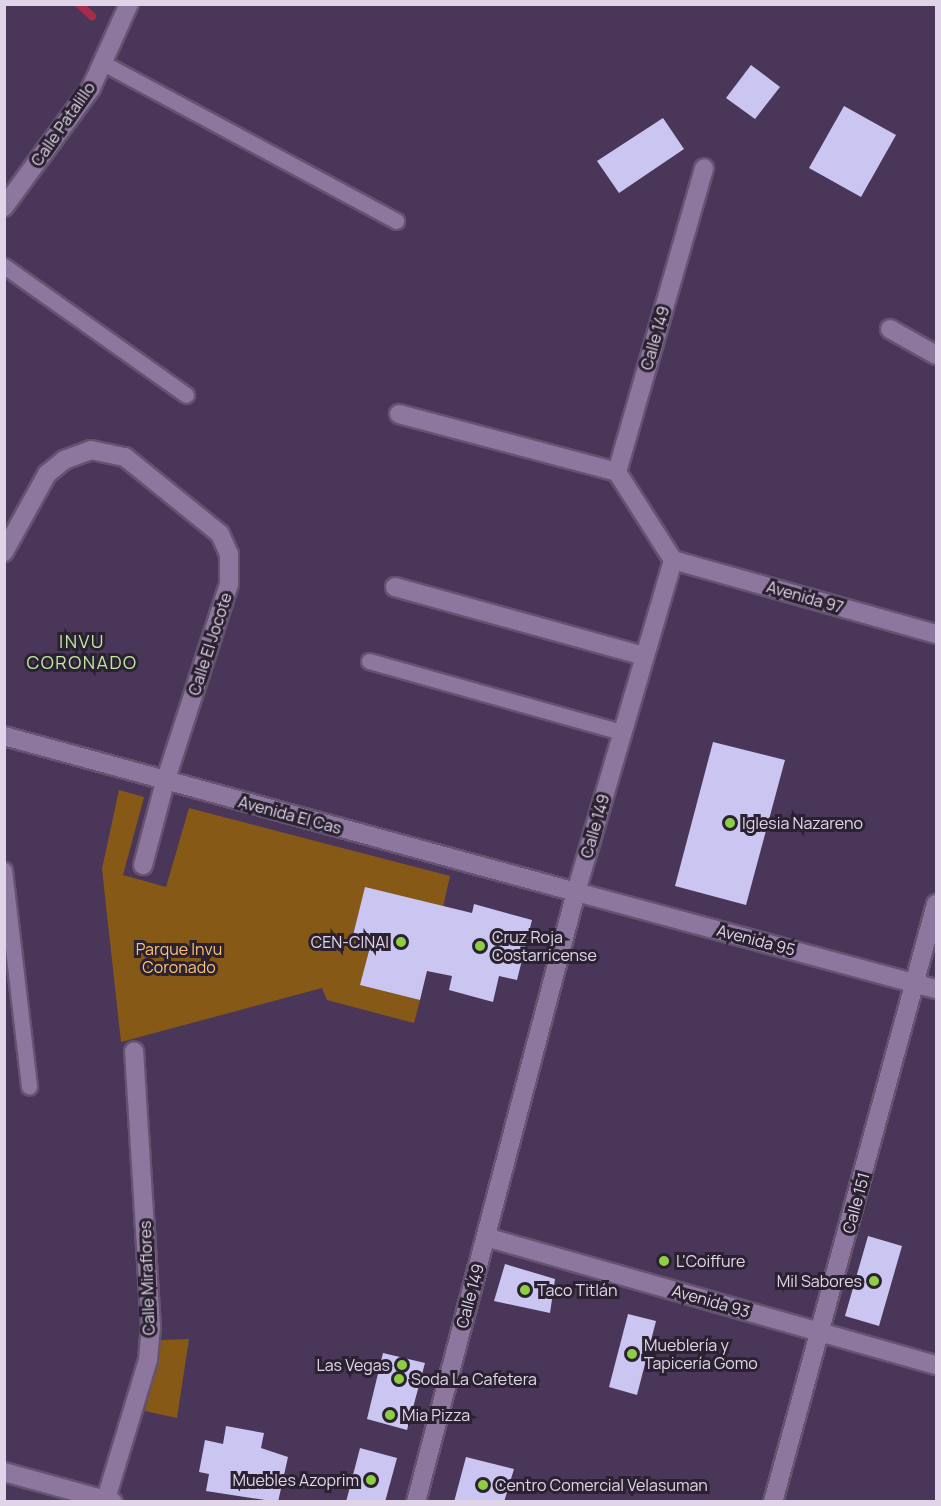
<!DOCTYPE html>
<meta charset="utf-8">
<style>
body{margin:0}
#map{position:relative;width:941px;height:1506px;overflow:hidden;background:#4a3658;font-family:Manrope,sans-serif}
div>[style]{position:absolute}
.green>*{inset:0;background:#865917}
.stream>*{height:8px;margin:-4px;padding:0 4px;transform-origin:4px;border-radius:4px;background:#a52c4a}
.building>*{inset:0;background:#cbc5f2}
.roads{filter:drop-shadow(2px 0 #655370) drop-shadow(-2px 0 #655370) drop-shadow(0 2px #655370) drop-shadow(0 -2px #655370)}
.lane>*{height:15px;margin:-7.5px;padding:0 7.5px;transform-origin:7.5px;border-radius:7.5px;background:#8e779e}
.street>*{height:18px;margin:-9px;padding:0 9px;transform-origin:9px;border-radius:9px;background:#8e779e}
.secondary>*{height:18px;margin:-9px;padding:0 9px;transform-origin:9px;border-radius:9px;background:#8e779e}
.dots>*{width:16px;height:16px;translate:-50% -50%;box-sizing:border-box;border:3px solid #2b2231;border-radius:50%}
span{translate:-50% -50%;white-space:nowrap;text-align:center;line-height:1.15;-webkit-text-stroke:6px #2b2231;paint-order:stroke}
.street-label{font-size:16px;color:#e0d4e9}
.poi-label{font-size:16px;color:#e0d4e9}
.left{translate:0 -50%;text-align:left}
.right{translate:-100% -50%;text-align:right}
.park-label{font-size:16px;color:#fcc178}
.neighbourhood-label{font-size:18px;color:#c1e6a0;letter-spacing:1.5px}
.frame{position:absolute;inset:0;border:6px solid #e0d4e9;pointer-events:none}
</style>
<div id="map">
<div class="green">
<div style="clip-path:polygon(119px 790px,144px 797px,123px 875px,166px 887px,189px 808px,450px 876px,443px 907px,365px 888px,353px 934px,368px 938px,366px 945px,370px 947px,361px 984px,420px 1000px,414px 1023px,327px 1000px,322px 988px,121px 1042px,102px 869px)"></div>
<div style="clip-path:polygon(189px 1339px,177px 1418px,145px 1411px,155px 1370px,159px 1340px)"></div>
</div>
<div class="stream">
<div style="left:79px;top:4px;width:18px;rotate:43deg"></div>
</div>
<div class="building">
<div style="clip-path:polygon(751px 65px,780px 87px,755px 119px,726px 98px)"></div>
<div style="clip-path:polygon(844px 106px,896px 135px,861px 197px,809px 168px)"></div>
<div style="clip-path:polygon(663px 118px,684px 149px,619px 193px,597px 161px)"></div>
<div style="clip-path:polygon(713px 742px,785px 760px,746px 905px,675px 886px)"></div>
<div style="clip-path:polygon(365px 887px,472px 913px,474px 904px,532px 920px,517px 980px,499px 976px,493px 1002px,449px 990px,452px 976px,427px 971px,420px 1000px,360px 985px,370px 947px,366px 946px,368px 938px,353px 935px)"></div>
<div style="clip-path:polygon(868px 1236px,902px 1246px,879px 1326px,845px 1316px)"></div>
<div style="clip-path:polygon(505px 1264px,555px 1279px,550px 1313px,494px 1301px)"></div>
<div style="clip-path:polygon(628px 1314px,656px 1321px,637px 1395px,609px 1387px)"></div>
<div style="clip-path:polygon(383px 1353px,425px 1363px,407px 1430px,367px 1419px)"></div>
<div style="clip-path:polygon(226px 1426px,264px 1433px,261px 1448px,288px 1457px,278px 1502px,206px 1491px,209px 1474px,199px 1472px,205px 1440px,223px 1444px)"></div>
<div style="clip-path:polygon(360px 1448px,397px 1458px,385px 1502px,346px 1502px)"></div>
<div style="clip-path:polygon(466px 1457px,514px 1469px,504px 1502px,454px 1502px)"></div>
</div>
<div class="roads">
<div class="lane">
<div style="left:103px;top:63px;width:333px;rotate:28.3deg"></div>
<div style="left:4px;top:266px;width:223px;rotate:35.3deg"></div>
<div style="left:369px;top:661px;width:263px;rotate:15.7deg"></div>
<div style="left:4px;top:870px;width:218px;rotate:83.4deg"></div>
</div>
<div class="street">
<div style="left:890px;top:329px;width:53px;rotate:29.5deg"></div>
<div style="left:399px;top:414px;width:226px;rotate:14.9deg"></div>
<div style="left:4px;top:552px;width:89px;rotate:-61.1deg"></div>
<div style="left:47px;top:474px;width:22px;rotate:-39deg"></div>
<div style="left:64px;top:460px;width:29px;rotate:-20deg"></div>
<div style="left:91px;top:450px;width:35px;rotate:12deg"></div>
<div style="left:125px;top:457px;width:122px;rotate:39deg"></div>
<div style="left:220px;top:534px;width:22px;rotate:66deg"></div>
<div style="left:229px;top:554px;width:30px;rotate:90deg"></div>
<div style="left:229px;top:584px;width:208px;rotate:107.9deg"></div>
<div style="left:165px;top:782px;width:86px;rotate:104.8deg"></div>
<div style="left:673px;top:560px;width:273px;rotate:15.7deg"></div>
<div style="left:395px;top:587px;width:258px;rotate:15.5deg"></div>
<div style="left:4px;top:736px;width:593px;rotate:15.26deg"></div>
<div style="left:576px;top:892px;width:346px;rotate:-73.7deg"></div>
<div style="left:673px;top:560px;width:104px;rotate:-122.5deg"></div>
<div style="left:617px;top:472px;width:316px;rotate:-74deg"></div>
<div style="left:486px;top:1237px;width:468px;rotate:15.9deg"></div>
<div style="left:106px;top:1499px;width:145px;rotate:-73.2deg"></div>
<div style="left:148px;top:1360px;width:32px;rotate:-85deg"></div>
<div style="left:151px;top:1328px;width:277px;rotate:-93.5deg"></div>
<div style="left:773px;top:1502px;width:620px;rotate:-74.75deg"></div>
</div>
<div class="secondary">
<div style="left:4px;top:207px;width:147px;rotate:-53.8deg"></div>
<div style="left:91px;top:88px;width:92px;rotate:-65.7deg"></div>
<div style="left:4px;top:1472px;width:113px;rotate:15.4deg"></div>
<div style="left:416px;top:1502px;width:631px;rotate:-75.3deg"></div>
<div style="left:576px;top:892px;width:373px;rotate:15.1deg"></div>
</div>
</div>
<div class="dots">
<div style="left:730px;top:823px;background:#8ece43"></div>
<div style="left:401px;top:942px;background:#8ece43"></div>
<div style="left:480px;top:946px;background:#8ece43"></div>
<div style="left:664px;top:1261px;background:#8ece43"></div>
<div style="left:874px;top:1281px;background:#8ece43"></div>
<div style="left:525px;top:1290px;background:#8ece43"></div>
<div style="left:632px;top:1354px;background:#8ece43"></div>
<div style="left:402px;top:1365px;background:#8ece43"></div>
<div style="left:399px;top:1379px;background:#8ece43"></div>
<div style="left:390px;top:1415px;background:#8ece43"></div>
<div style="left:371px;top:1480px;background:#8ece43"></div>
<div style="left:483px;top:1485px;background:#8ece43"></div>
</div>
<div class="street-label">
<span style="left:63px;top:124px;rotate:-55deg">Calle Patalillo</span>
<span style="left:655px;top:338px;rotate:-74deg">Calle 149</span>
<span style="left:805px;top:597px;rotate:16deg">Avenida 97</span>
<span style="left:210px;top:644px;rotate:-72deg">Calle El Jocote</span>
<span style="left:290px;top:815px;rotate:15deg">Avenida El Cas</span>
<span style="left:595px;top:826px;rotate:-74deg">Calle 149</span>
<span style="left:756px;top:940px;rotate:15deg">Avenida 95</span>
<span style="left:856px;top:1203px;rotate:-75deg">Calle 151</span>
<span style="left:147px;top:1278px;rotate:-92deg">Calle Miraflores</span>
<span style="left:470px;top:1296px;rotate:-75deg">Calle 149</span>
<span style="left:711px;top:1301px;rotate:16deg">Avenida 93</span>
</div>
<div class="poi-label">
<span class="left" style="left:742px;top:823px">Iglesia Nazareno</span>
<span class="left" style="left:492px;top:946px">Cruz Roja<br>Costarricense</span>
<span class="right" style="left:389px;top:942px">CEN-CINAI</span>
<span class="left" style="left:676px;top:1261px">L'Coiffure</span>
<span class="right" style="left:862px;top:1281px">Mil Sabores</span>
<span class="left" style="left:537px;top:1290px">Taco Titlán</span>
<span class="left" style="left:644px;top:1354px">Mueblería y<br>Tapicería Gomo</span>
<span class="right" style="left:390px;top:1365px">Las Vegas</span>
<span class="left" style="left:411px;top:1379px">Soda La Cafetera</span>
<span class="left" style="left:402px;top:1415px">Mia Pizza</span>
<span class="right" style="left:359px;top:1480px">Muebles Azoprim</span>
<span class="left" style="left:495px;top:1485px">Centro Comercial Velasuman</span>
</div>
<div class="park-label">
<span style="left:179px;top:958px">Parque Invu<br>Coronado</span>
</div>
<div class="neighbourhood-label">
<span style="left:82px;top:652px">INVU<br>CORONADO</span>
</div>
<div class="frame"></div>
</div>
